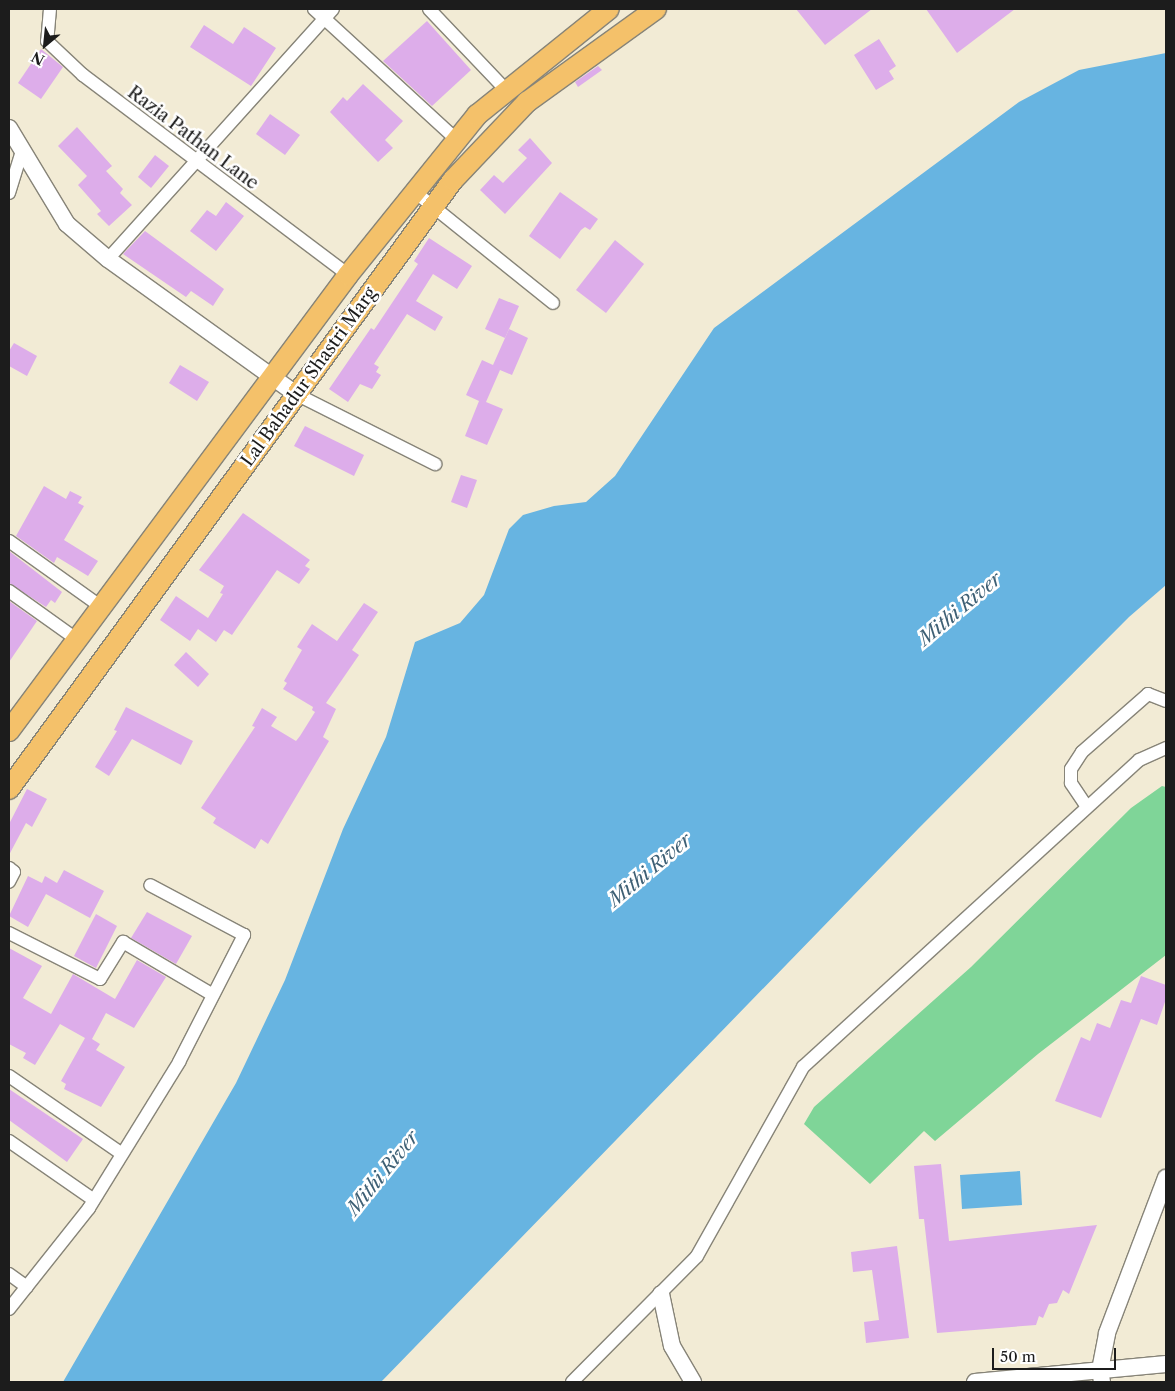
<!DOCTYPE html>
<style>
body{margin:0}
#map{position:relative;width:1175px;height:1391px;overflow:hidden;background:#f2ebd5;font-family:"Libre Caslon Text",serif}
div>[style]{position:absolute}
.green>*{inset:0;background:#7fd598}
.water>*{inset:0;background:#67b4e1}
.building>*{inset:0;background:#ddadea}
.roads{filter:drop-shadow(1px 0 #878478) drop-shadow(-1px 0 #878478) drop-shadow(0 1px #878478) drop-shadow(0 -1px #878478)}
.minor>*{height:12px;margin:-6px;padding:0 6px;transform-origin:6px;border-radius:6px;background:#fff}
.tertiary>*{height:16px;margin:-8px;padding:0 8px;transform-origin:8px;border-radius:8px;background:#fff}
.primary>*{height:20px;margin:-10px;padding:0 10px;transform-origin:10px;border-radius:10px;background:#f4c16a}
span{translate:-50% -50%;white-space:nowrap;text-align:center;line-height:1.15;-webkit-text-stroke:5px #fff;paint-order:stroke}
.street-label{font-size:18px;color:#1c1c1c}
.water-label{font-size:19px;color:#3e6075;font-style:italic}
.frame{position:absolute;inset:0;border:10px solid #1c1c1c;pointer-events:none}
.north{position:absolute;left:20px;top:20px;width:50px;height:50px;-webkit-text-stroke:4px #fff;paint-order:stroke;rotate:208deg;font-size:14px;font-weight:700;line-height:20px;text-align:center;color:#1c1c1c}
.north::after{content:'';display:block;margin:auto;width:18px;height:22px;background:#1c1c1c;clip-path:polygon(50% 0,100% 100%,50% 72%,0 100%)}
.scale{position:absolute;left:992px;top:1348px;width:124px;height:22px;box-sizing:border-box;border:2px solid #1c1c1c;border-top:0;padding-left:6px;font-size:15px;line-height:18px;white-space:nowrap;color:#1c1c1c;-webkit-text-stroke:4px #fff;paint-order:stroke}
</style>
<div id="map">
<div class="green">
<div style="clip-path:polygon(1162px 786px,1166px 787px,1166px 955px,1038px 1054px,935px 1141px,924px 1131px,870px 1184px,804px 1124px,814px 1107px,971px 967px,1131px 808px)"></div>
</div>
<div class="water">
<div style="clip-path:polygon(1166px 53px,1166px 585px,1129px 617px,918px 829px,381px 1382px,63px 1382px,236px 1083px,285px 980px,343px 829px,386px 737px,415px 642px,460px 623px,484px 595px,509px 529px,523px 515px,554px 506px,586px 502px,615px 476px,714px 328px,1019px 102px,1079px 70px)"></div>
<div style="clip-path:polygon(1020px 1171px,1022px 1205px,962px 1209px,960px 1175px)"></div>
</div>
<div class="building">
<div style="clip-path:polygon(796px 9px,872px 9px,825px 45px)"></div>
<div style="clip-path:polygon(926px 9px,1015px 9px,957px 53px)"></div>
<div style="clip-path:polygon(427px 21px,471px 70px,432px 106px,383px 61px)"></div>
<div style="clip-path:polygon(204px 25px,233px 44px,244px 27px,276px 48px,251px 86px,190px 47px)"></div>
<div style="clip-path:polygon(879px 39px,896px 66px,889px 71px,894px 79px,876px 90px,854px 55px)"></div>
<div style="clip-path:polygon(41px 49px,63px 67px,41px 99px,18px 83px)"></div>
<div style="clip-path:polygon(598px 66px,602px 70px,578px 87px,575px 82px)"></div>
<div style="clip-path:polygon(363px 84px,403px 121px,385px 140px,393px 148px,378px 162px,330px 112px,343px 97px,347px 101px)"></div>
<div style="clip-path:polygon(270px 114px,300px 135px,285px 155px,256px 134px)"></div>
<div style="clip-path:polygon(77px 127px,112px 166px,106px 171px,123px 189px,120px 193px,132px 205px,109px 226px,97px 214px,101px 211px,78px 185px,87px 176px,58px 146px)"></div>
<div style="clip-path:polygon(530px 138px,552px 163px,505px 214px,480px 190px,494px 175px,503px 183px,527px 158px,518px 150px)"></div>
<div style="clip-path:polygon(155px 155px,169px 166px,151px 188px,138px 177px)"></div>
<div style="clip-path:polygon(560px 192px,598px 219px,590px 230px,585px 227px,581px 230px,560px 259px,529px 236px)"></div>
<div style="clip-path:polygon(226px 202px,244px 216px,216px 251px,190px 231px,207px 210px,216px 216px)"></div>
<div style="clip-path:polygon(145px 231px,224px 289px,213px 306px,191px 291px,186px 297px,123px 254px)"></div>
<div style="clip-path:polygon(429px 238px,472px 266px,457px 289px,433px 274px,416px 301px,443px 317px,435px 331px,407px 314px,374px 364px,379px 367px,376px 372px,381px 375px,372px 389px,360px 384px,348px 402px,329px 389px,371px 328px,374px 330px,418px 264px,414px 261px)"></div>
<div style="clip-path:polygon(615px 240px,644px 264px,606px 313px,576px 290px)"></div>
<div style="clip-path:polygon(499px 298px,519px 306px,505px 338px,485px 329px)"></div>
<div style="clip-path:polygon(509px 329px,528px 338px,512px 375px,500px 370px,486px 402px,503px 409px,487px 445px,465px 436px,479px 401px,466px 395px,482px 360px,493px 365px)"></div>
<div style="clip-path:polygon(14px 343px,37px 356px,27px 376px,9px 366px,9px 351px)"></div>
<div style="clip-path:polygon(180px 365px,209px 382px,197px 401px,169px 383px)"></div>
<div style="clip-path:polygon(305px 426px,364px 455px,354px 476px,294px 446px)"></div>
<div style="clip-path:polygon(461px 475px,477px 480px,467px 508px,451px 502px)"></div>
<div style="clip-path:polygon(44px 486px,66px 499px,70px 491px,82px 497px,78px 503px,84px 506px,64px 540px,98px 561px,88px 576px,57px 557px,54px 563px,16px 536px)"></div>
<div style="clip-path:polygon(243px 513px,310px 560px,305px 566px,310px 569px,299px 584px,277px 570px,232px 635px,224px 630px,216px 642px,198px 629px,190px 641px,160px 620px,176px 596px,208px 618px,223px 594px,220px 593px,224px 586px,199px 570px)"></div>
<div style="clip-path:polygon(9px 551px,62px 592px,55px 603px,51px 600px,46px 607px,9px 583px)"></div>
<div style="clip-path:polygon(9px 601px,37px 621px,9px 662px)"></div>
<div style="clip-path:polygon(364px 603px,378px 612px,352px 650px,359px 655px,326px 703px,336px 709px,323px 737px,329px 741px,268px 844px,261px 839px,255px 849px,213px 823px,216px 818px,201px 808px,255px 727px,252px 726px,262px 708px,277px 717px,271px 726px,296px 741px,300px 736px,315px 712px,312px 710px,313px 707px,283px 689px,287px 683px,284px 681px,302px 650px,297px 647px,312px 624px,337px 641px)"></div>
<div style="clip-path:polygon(186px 652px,209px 674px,198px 687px,174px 665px)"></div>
<div style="clip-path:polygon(126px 707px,193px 741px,181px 765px,132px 739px,109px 776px,95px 767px,117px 731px,114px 730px)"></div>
<div style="clip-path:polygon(27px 789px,47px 799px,32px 827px,26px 823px,9px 855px,9px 824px)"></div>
<div style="clip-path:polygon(64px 870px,104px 891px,90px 918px,46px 894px,28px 927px,9px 916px,28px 876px,42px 883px,45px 876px,57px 883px)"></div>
<div style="clip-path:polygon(147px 912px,192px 936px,176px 964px,131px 938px)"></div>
<div style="clip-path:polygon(96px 914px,117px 926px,96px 968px,74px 956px)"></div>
<div style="clip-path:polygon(9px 948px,42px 966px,23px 998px,51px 1014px,73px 974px,115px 999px,137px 960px,166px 977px,134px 1028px,106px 1013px,92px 1039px,100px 1044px,96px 1050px,125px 1067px,101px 1107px,64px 1089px,66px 1084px,61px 1081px,85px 1038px,60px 1024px,35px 1065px,23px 1058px,26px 1053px,9px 1044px)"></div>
<div style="clip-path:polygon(1141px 976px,1166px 985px,1166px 999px,1157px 1025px,1141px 1019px,1101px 1118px,1055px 1101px,1081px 1037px,1090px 1041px,1097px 1023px,1110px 1028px,1121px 1000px,1131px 1003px)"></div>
<div style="clip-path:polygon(9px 1089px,83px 1139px,67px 1162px,9px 1120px)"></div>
<div style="clip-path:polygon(941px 1164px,949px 1241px,1097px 1225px,1069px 1294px,1063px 1290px,1057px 1303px,1049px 1304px,1043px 1318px,1039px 1316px,1036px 1325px,937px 1333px,924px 1219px,919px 1219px,914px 1166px)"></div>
<div style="clip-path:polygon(897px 1246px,909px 1338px,866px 1343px,864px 1322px,879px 1320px,872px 1270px,853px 1272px,851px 1252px)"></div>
</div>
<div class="roads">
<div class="minor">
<div style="left:50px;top:9px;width:32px;rotate:95deg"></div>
<div style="left:47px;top:41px;width:50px;rotate:43.4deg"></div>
<div style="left:83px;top:75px;width:332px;rotate:37deg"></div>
<div style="left:314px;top:9px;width:194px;rotate:42.5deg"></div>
<div style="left:429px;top:9px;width:112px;rotate:46.5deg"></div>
<div style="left:415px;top:192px;width:177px;rotate:38.8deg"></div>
<div style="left:9px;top:193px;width:44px;rotate:-72.8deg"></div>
<div style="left:108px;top:259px;width:336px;rotate:-48deg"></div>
<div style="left:296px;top:394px;width:156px;rotate:26.7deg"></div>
<div style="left:9px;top:541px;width:112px;rotate:35.5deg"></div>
<div style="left:9px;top:591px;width:82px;rotate:35.6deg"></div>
<div style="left:1087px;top:807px;width:29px;rotate:-124deg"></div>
<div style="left:1071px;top:783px;width:14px;rotate:-90deg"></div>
<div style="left:1071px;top:769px;width:20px;rotate:-57deg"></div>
<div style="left:1082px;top:752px;width:88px;rotate:-41.3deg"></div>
<div style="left:1148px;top:694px;width:19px;rotate:21deg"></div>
<div style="left:9px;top:868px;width:6px;rotate:39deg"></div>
<div style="left:14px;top:872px;width:11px;rotate:117deg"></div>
<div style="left:9px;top:933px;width:102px;rotate:26.8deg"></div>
<div style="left:100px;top:979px;width:44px;rotate:-58.1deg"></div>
<div style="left:123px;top:942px;width:104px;rotate:30.5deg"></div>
<div style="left:9px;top:1076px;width:137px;rotate:34.6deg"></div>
<div style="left:9px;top:1141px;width:103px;rotate:34.8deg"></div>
<div style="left:9px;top:1274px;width:22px;rotate:36deg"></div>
<div style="left:9px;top:1309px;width:129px;rotate:-51.6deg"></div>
<div style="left:89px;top:1208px;width:172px;rotate:-58.3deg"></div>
<div style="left:179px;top:1062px;width:143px;rotate:-62.9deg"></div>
<div style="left:244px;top:935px;width:106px;rotate:-152deg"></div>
<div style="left:572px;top:1382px;width:177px;rotate:-45.2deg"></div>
<div style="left:697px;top:1256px;width:217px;rotate:-60.7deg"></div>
<div style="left:803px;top:1067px;width:455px;rotate:-42.4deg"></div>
<div style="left:1139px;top:760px;width:30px;rotate:-24deg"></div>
</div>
<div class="tertiary">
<div style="left:9px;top:128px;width:112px;rotate:58.9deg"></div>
<div style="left:67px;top:224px;width:54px;rotate:40.5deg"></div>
<div style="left:108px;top:259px;width:231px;rotate:35.7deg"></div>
<div style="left:661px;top:1294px;width:53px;rotate:78.1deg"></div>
<div style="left:672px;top:1346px;width:42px;rotate:59.7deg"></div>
<div style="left:975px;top:1382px;width:192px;rotate:-5.4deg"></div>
<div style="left:1102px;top:1382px;width:12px;rotate:-99deg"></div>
<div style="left:1100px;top:1370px;width:38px;rotate:-79deg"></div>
<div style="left:1107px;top:1333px;width:166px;rotate:-69.2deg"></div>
</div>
<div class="primary">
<div style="left:9px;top:731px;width:568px;rotate:-53.37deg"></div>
<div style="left:348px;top:275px;width:206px;rotate:-51.1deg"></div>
<div style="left:477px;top:115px;width:169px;rotate:-38.8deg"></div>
<div style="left:9px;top:789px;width:754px;rotate:-53.91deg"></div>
<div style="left:453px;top:180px;width:108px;rotate:-46.5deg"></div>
<div style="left:527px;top:102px;width:159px;rotate:-35.8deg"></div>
</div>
</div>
<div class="street-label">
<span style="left:193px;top:138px;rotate:37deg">Razia Pathan Lane</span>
<span style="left:309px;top:377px;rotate:-54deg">Lal Bahadur Shastri Marg</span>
</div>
<div class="water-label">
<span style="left:960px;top:609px;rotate:-40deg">Mithi River</span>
<span style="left:650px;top:870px;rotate:-40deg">Mithi River</span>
<span style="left:383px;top:1173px;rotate:-51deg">Mithi River</span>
</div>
<div class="frame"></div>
<div class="north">N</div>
<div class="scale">50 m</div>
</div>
